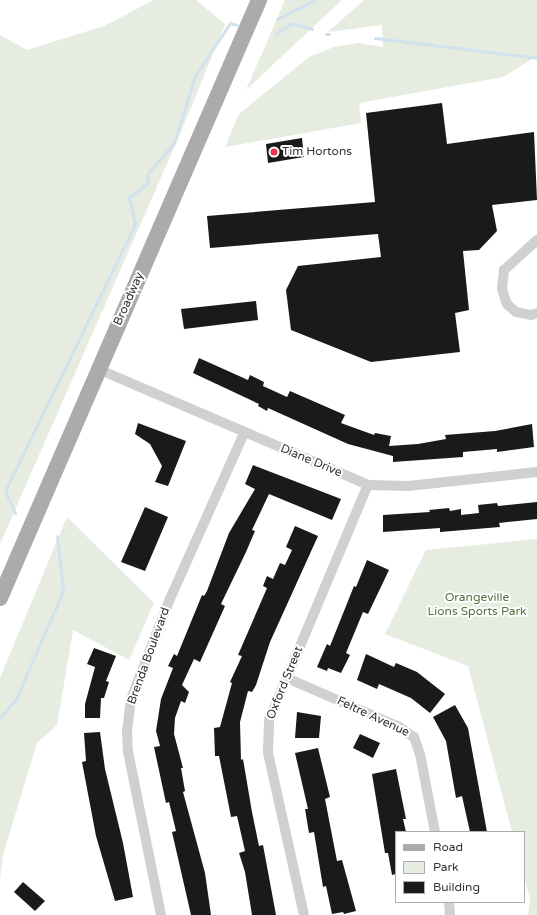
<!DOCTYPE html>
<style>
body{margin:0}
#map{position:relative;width:537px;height:915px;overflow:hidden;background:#fff;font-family:"Varela Round",sans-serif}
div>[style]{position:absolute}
.green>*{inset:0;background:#e6ecdf}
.stream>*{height:3px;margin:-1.5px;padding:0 1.5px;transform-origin:1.5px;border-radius:1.5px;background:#cfe2ee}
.building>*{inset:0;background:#1a1a1a}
.street>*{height:10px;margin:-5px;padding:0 5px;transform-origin:5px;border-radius:5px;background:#d0d0d0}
.primary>*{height:16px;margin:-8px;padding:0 8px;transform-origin:8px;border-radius:8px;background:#ababab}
.dots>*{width:11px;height:11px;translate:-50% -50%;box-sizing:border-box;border:2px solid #fff;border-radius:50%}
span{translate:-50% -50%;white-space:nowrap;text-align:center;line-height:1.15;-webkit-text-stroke:4px #fff;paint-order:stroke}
.poi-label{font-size:12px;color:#333}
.left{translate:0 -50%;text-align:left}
.street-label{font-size:12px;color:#333}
.park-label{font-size:12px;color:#56703f}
.legend{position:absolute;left:395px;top:831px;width:130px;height:72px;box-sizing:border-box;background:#fff;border:1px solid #adadad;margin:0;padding:5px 7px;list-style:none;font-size:12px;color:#333}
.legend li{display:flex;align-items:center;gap:8px;height:20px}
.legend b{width:20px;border:1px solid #adadad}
</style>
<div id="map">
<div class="green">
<div style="clip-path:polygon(154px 0,196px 0,225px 24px,181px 132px,0 544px,0 35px,27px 50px,104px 26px)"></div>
<div style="clip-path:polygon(285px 0,342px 0,246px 90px,279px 14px)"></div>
<div style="clip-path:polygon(364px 0,537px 0,537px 56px,503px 77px,359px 103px,361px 123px,225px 147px,239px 114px,309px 57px,334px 47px,359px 43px,383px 47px,382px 25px,328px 32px)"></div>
<div style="clip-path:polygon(67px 517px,154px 603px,129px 660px,73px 630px,57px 725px,37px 743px,3px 855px,0 880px,0 678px)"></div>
<div style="clip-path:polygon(537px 539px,537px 915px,528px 915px,530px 899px,524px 877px,524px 832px,512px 832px,468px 666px,385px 634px,426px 550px)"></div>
</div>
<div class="stream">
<div style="left:277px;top:19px;width:42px;rotate:-26.6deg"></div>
<div style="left:276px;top:34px;width:19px;rotate:-35deg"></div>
<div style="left:292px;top:23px;width:21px;rotate:17deg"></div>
<div style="left:326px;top:34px;width:3px"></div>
<div style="left:375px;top:38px;width:163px;rotate:7deg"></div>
<div style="left:15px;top:513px;width:24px;rotate:-114deg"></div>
<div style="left:5px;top:491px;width:296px;rotate:-64deg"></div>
<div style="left:135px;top:225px;width:29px;rotate:-102deg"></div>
<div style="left:129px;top:197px;width:22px;rotate:-36deg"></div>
<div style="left:147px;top:184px;width:11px;rotate:-85deg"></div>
<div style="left:148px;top:173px;width:40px;rotate:-49deg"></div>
<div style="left:174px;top:143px;width:70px;rotate:-72.6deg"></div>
<div style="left:195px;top:76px;width:64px;rotate:-56.6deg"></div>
<div style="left:230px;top:23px;width:7px;rotate:16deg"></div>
<div style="left:0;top:718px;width:25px;rotate:-50deg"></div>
<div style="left:16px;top:699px;width:118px;rotate:-66.5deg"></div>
<div style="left:63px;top:591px;width:55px;rotate:-96.2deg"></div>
</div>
<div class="building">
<div style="clip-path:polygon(442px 103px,447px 144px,534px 132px,537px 200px,492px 205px,497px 231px,479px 250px,463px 251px,469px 310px,455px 313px,460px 352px,371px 362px,291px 330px,286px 290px,298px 266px,381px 257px,378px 234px,210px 248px,207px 216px,375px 202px,366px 113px)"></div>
<div style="clip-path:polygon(302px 138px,304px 157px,268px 163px,266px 144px)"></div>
<div style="clip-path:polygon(256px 301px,258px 320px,184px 329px,181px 309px)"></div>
<div style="clip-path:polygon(199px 358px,248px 380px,250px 375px,264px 382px,263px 386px,287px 397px,290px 391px,345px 415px,341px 423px,374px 435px,375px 433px,391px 436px,389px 446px,418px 444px,446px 439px,445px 435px,495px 431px,532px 424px,534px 447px,497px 452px,497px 449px,463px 452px,463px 457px,393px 462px,393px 456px,348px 444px,268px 408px,267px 411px,258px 406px,259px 404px,193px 373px)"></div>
<div style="clip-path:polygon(138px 423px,186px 441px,168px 486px,155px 482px,162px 466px,150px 444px,135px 434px)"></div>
<div style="clip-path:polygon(253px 465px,341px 499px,332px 520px,269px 494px,252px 530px,255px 531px,246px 552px,221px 604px,225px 606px,200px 662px,194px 659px,182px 685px,189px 692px,185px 703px,181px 701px,175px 718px,174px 734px,183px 768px,181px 768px,185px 791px,183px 792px,205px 873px,211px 915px,191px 915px,172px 832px,176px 831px,169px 802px,166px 803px,154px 747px,160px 746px,156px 731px,161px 699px,173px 668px,168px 666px,174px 654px,177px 656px,202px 595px,204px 596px,207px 591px,229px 533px,255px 489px,245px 484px)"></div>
<div style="clip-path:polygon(537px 502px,537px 519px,499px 523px,500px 527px,440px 532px,440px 528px,383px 532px,383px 515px,430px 512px,429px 510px,449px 508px,450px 511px,461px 509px,461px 515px,479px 513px,478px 505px,497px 503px,498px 506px)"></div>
<div style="clip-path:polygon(145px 507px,168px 517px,145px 571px,121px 562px)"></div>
<div style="clip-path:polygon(295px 526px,318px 536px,270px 642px,256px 685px,252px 692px,248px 691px,240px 722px,241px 760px,243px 759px,252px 812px,259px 846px,263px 845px,276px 915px,252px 915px,245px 872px,239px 853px,245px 851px,237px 816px,231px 817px,219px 756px,215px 756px,214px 728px,220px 727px,232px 683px,230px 682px,242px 656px,238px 655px,267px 588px,263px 586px,267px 576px,273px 579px,280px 563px,285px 565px,292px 550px,286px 547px)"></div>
<div style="clip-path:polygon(367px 560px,389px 570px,368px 614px,363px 612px,346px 653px,350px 655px,341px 673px,328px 668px,327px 671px,317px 667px,327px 644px,330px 646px,354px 586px,356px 587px)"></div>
<div style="clip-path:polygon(94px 648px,116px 656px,106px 681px,109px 682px,104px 698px,101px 698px,100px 718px,85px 718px,85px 704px,95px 667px,87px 664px)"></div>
<div style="clip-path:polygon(366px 654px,394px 667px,396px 663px,417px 672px,445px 694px,430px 713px,411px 698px,379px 684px,377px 689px,357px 680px)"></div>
<div style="clip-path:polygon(455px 705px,468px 728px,487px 832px,470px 832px,462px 796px,456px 798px,446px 741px,433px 717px)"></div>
<div style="clip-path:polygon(297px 712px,321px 716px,319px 738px,295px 738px)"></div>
<div style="clip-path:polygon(100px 732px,105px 769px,123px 843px,133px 897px,115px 901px,96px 836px,82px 762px,86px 761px,84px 733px)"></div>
<div style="clip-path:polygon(360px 734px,380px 743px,373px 758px,353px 748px)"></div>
<div style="clip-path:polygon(318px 748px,330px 797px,325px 799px,337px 861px,342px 860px,356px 911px,344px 914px,343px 912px,332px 914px,326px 886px,323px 887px,314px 832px,309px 833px,305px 809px,308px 809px,295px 753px)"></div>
<div style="clip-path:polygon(396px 769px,406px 819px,403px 819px,406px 832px,396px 832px,396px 874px,392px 875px,388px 853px,385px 853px,372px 774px)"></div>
<div style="clip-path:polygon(23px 882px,45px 901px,35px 911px,14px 892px)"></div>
</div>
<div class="street">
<div style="left:537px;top:240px;width:45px;rotate:137.7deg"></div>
<div style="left:504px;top:270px;width:19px;rotate:96deg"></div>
<div style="left:502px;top:289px;width:16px;rotate:72deg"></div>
<div style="left:507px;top:304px;width:12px;rotate:42deg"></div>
<div style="left:516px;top:312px;width:15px;rotate:11deg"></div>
<div style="left:531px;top:315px;width:6px;rotate:-18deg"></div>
<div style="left:98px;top:369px;width:294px;rotate:23.2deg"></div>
<div style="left:368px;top:485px;width:40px;rotate:1.4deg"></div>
<div style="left:408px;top:486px;width:130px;rotate:-6.2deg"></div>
<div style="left:287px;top:678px;width:122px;rotate:23.6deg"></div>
<div style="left:399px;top:727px;width:18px;rotate:34deg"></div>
<div style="left:414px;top:737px;width:18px;rotate:71deg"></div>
<div style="left:420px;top:754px;width:79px;rotate:79.1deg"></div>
<div style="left:449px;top:902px;width:13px;rotate:86deg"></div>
<div style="left:161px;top:915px;width:166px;rotate:-101.4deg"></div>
<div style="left:128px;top:752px;width:21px;rotate:-93deg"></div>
<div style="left:127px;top:731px;width:32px;rotate:-83deg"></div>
<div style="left:131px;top:699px;width:105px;rotate:-68.8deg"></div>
<div style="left:169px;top:601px;width:184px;rotate:-65.9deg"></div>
<div style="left:304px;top:915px;width:167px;rotate:-102.5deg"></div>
<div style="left:268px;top:752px;width:32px;rotate:-88deg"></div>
<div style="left:269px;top:720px;width:255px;rotate:-67.2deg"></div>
</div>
<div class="primary">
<div style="left:0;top:598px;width:652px;rotate:-66.58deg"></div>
</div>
<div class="dots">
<div style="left:274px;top:152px;background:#e63946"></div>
</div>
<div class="poi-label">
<span class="left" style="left:282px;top:152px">Tim Hortons</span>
</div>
<div class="street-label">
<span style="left:129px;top:299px;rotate:-66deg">Broadway</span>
<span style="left:311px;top:461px;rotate:23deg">Diane Drive</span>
<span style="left:149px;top:656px;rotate:-70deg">Brenda Boulevard</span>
<span style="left:285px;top:683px;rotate:-68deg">Oxford Street</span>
<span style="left:373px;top:717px;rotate:25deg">Feltre Avenue</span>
</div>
<div class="park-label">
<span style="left:477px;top:605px">Orangeville<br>Lions Sports Park</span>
</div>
<ul class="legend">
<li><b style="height:5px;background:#ababab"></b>Road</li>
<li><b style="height:11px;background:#e6ecdf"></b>Park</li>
<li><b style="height:11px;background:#1a1a1a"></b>Building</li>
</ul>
</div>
